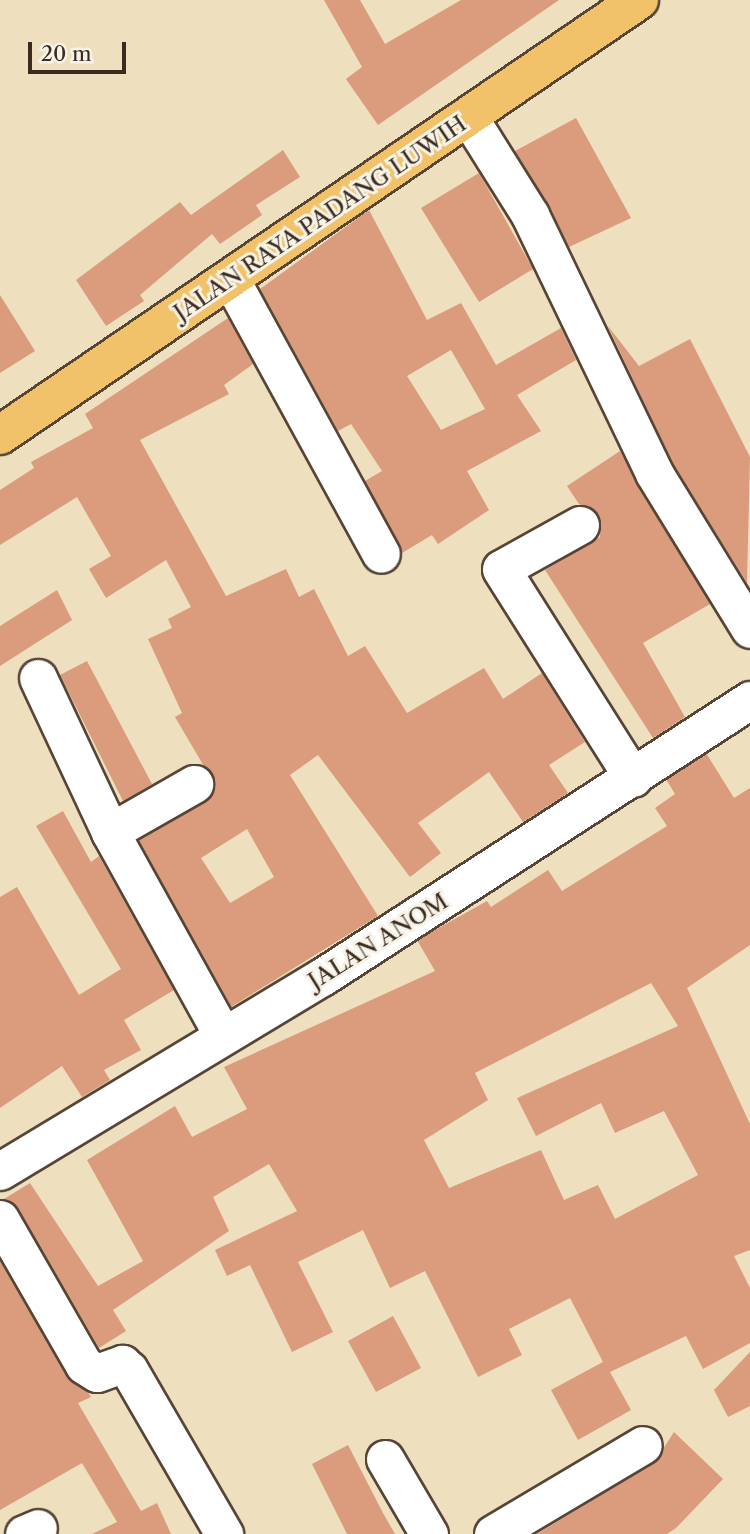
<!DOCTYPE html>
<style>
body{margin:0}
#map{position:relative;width:750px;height:1534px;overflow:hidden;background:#eedfbe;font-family:"Libre Caslon Text",serif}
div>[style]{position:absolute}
.building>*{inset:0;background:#db9b7d}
.roads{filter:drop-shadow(2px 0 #564536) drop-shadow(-2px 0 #564536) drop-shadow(0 2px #564536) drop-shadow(0 -2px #564536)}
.minor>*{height:37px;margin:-18.5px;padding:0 18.5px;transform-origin:18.5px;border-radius:18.5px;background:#fff}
.primary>*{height:38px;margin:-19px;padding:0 19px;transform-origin:19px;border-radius:19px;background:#f2c26a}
span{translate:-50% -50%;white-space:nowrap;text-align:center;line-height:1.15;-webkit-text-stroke:6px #f7f3e8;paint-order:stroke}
.street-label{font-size:23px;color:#3b2a1e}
.scale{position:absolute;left:28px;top:42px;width:98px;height:32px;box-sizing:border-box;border:4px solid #3b2a1e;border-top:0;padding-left:9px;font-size:21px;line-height:24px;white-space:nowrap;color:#3b2a1e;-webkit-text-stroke:5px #f7f3e8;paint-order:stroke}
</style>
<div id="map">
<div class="building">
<div style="clip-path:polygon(324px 0,360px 0,385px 44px,461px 0,559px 0,378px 125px,346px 79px,362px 67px)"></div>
<div style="clip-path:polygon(576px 118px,631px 218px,569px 247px,515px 151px)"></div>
<div style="clip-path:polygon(283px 150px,300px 177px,256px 205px,262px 215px,220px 244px,212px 234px,140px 295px,144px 301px,106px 326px,76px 280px,180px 202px,191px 215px)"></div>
<div style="clip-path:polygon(479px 173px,533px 269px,479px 302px,421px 208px)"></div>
<div style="clip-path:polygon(evenodd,369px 210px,427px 320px,461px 303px,496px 365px,561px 328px,576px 360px,517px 395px,541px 431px,467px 471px,489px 510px,438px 544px,432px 535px,402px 553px,365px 481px,382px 471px,351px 424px,338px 431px,260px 289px,369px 210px,451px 350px,485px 409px,441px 430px,407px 376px,451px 350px)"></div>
<div style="clip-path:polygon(0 295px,35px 351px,0 373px)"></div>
<div style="clip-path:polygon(evenodd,228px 318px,253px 364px,224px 385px,229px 394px,140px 440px,226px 596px,286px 569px,299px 597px,314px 589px,348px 656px,365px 646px,407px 713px,484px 668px,503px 699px,542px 673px,585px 742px,549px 765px,568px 793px,523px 822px,489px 772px,418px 823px,441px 853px,410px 877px,318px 755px,290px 775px,378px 916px,231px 1007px,138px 840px,204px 802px,215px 785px,175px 717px,182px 713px,148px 639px,172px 628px,168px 619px,191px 607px,166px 560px,106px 598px,89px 569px,111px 556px,77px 497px,0 545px,0 490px,34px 468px,31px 462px,93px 428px,85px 414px,228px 318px,247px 829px,274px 877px,230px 903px,201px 858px,247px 829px)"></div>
<div style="clip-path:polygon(608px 326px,639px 366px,690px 339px,750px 457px,747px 583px,672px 463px)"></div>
<div style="clip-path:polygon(620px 451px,710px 604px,643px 643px,685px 717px,653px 738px,545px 570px,600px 537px,598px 514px,579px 504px,567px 486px)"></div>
<div style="clip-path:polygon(57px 590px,72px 620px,0 666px,0 626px)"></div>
<div style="clip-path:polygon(87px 661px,152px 784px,123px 801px,60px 675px)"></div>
<div style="clip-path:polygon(evenodd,706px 753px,734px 798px,750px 788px,750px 945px,687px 988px,750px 1124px,750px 1250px,734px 1256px,750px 1288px,750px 1343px,703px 1369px,686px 1336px,610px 1372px,631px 1410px,578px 1440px,551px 1390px,603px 1362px,570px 1298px,509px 1329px,522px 1355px,478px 1377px,425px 1271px,390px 1288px,363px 1230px,298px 1262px,333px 1332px,292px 1352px,250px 1265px,227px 1276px,215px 1250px,297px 1211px,269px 1164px,213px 1197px,229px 1231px,113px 1310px,126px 1331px,99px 1348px,18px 1209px,4px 1199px,30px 1183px,98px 1286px,143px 1261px,87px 1160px,175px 1106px,192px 1137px,247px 1109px,224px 1067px,435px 971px,417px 940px,487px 901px,491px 907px,548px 870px,562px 891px,667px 826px,655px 808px,675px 794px,666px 779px,706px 753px,651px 983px,678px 1026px,517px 1098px,536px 1136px,601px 1103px,615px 1133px,664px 1111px,698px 1175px,615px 1219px,598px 1185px,564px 1200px,541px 1150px,449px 1188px,424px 1140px,488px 1100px,475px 1073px,651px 983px)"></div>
<div style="clip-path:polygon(63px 811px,91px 862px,99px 856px,174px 990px,124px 1020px,141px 1050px,104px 1070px,110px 1080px,82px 1097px,62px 1066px,0 1108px,0 897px,17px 887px,79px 995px,121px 969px,36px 826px)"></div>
<div style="clip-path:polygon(0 1261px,66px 1375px,88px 1392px,91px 1397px,78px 1403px,141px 1511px,157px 1503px,171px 1534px,92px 1534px,117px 1522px,82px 1463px,0 1510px)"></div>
<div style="clip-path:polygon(393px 1316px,421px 1368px,376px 1392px,348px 1341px)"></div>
<div style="clip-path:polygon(750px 1352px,750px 1406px,728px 1417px,714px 1390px)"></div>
<div style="clip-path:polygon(674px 1432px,723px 1479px,676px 1528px,667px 1534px,537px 1534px,654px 1463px)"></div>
<div style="clip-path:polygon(348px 1445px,383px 1513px,395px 1534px,347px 1534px,312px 1464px)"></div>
</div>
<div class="roads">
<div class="minor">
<div style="left:468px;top:116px;width:117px;rotate:57.9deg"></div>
<div style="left:530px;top:215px;width:286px;rotate:64.3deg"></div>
<div style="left:654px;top:473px;width:183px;rotate:58.4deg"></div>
<div style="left:231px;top:280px;width:312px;rotate:61.3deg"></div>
<div style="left:580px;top:525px;width:90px;rotate:150.9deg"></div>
<div style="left:501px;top:569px;width:247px;rotate:57.7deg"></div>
<div style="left:38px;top:678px;width:170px;rotate:64.9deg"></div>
<div style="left:110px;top:832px;width:233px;rotate:61deg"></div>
<div style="left:110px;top:832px;width:97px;rotate:-29.7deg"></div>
<div style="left:0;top:1171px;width:376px;rotate:-31.1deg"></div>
<div style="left:322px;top:977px;width:510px;rotate:-32.91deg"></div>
<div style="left:0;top:1219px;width:168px;rotate:60.1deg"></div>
<div style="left:84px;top:1365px;width:15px;rotate:32deg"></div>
<div style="left:97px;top:1373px;width:27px;rotate:-20deg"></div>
<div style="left:122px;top:1364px;width:9px;rotate:41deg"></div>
<div style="left:129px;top:1370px;width:190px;rotate:59.9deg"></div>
<div style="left:385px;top:1459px;width:87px;rotate:59.6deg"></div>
<div style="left:24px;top:1534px;width:15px;rotate:-23deg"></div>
<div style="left:493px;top:1534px;width:174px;rotate:-30.7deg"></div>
</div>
<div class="primary">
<div style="left:0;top:435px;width:773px;rotate:-34.25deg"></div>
</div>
</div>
<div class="street-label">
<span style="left:320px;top:218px;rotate:-34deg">JALAN RAYA PADANG LUWIH</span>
<span style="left:378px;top:941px;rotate:-32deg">JALAN ANOM</span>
</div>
<div class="scale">20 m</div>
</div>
